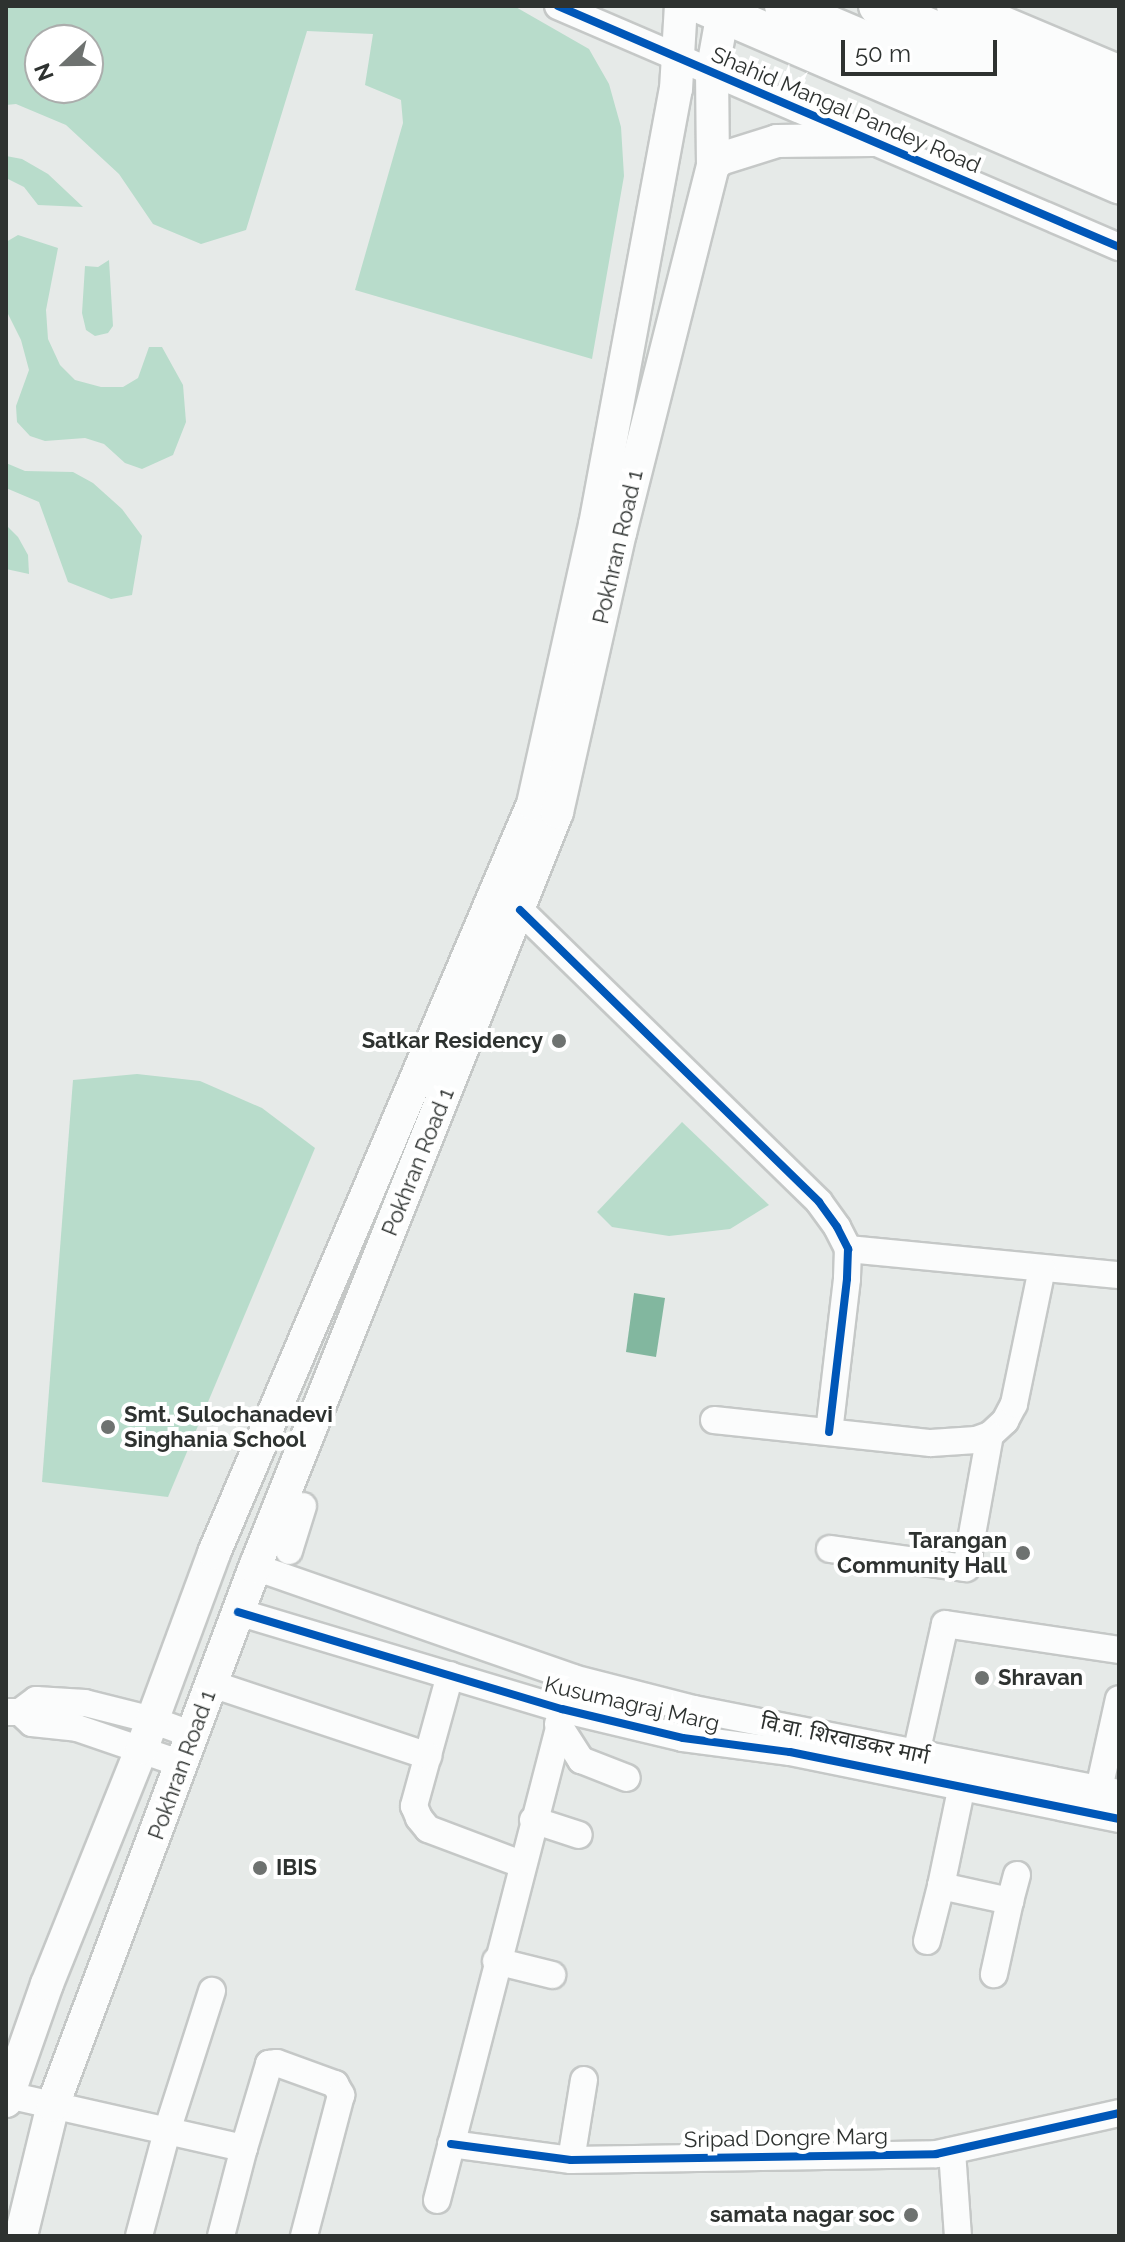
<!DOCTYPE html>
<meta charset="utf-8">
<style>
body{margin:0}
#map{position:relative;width:1125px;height:2242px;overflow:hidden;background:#e6eae8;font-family:Raleway,"Noto Sans Devanagari",sans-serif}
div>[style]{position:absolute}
.green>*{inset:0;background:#b8dccb}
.water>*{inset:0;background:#82b79f}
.roads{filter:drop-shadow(2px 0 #c5c8c7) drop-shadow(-2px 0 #c5c8c7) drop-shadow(0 2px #c5c8c7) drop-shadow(0 -2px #c5c8c7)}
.minor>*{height:26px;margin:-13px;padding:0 13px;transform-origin:13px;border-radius:13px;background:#fbfcfc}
.major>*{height:32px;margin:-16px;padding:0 16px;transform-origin:16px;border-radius:16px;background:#fbfcfc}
.highway>*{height:38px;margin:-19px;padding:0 19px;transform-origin:19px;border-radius:19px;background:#fbfcfc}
.cycleway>*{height:8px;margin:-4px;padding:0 4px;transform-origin:4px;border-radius:4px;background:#0057b8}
.dots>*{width:22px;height:22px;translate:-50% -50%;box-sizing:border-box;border:4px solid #fff;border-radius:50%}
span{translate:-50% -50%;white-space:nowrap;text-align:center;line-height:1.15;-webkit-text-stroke:8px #fff;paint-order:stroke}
.street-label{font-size:22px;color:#2e3230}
.poi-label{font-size:22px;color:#2e3230;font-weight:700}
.right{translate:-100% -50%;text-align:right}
.left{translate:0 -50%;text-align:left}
.frame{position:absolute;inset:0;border:8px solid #2e3230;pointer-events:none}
.north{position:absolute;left:24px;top:24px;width:80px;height:80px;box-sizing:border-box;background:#fff;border:2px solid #abadac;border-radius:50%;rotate:248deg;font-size:22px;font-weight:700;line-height:32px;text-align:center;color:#2e3230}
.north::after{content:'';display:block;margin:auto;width:28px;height:36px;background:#6e7270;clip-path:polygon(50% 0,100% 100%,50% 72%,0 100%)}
.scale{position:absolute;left:841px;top:40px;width:156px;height:36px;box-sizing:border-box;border:4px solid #2e3230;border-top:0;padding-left:10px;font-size:24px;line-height:28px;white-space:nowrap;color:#2e3230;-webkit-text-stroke:6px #fff;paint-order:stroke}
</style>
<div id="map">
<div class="green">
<div style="clip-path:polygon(evenodd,6px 6px,514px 6px,589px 49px,609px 84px,621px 127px,624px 176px,592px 359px,355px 290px,403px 123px,401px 100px,365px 85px,373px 34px,307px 31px,246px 230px,201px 244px,153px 224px,119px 174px,66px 125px,16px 104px,6px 105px,6px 6px,88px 40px,88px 88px,40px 88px,40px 40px,88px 40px)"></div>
<div style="clip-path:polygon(6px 156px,22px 159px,48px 174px,83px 207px,38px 205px,24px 187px,6px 178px)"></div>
<div style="clip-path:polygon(18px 235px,58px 248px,46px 310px,48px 339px,60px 365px,75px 380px,101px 387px,123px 387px,138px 378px,149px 347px,162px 347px,183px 385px,186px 422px,173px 455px,142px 469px,125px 463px,104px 444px,85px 438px,45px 441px,30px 436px,17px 422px,16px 406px,29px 370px,21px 340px,6px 310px,6px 242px)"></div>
<div style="clip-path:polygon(109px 260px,113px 326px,108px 333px,95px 336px,86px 330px,82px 313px,85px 266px,98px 267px)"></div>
<div style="clip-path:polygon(6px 463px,25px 471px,73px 472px,93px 483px,122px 509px,142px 536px,132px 595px,111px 599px,68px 582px,39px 502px,6px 488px)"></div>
<div style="clip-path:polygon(6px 525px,18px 537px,28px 555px,29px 574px,6px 569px)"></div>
<div style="clip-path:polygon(137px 1074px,200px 1081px,262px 1108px,315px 1148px,168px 1497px,42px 1482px,73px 1080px)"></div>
<div style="clip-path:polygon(682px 1122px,769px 1205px,730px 1229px,669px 1236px,612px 1227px,597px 1212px)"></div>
</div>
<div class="water">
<div style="clip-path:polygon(634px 1293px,665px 1298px,656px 1357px,626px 1352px)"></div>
</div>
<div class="roads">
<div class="minor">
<div style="left:558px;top:6px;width:611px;rotate:23.25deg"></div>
<div style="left:520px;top:910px;width:418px;rotate:44.3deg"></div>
<div style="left:819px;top:1202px;width:31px;rotate:54deg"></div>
<div style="left:837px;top:1227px;width:25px;rotate:63deg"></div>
<div style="left:848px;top:1249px;width:30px;rotate:92deg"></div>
<div style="left:847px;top:1279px;width:154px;rotate:96.7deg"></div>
<div style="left:848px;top:1249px;width:272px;rotate:5.5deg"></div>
<div style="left:714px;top:1420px;width:218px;rotate:6.1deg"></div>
<div style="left:931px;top:1443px;width:45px;rotate:-3.8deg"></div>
<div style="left:976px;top:1440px;width:15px;rotate:-20deg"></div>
<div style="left:990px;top:1435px;width:21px;rotate:-43deg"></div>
<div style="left:1005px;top:1421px;width:19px;rotate:-62deg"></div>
<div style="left:1014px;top:1404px;width:138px;rotate:-78.3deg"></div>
<div style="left:830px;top:1549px;width:137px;rotate:8deg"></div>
<div style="left:966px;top:1568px;width:135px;rotate:-79.8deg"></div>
<div style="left:289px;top:1551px;width:47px;rotate:-72.7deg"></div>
<div style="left:255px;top:1567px;width:337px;rotate:19.2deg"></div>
<div style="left:573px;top:1678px;width:125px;rotate:14.4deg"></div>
<div style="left:694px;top:1709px;width:433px;rotate:11.2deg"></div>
<div style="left:238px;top:1612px;width:338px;rotate:16.7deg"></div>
<div style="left:562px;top:1709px;width:124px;rotate:13.5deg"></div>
<div style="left:683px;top:1738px;width:108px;rotate:7.5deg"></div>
<div style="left:790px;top:1752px;width:336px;rotate:11.5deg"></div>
<div style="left:450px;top:1675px;width:136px;rotate:105.4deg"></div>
<div style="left:414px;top:1806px;width:13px;rotate:67deg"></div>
<div style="left:419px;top:1818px;width:14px;rotate:51deg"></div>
<div style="left:428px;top:1829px;width:99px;rotate:20.6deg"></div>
<div style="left:212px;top:1684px;width:228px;rotate:18.4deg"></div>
<div style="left:6px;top:1712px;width:14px"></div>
<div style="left:20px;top:1712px;width:20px;rotate:-37deg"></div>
<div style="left:36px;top:1700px;width:49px;rotate:3.5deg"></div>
<div style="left:85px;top:1703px;width:69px;rotate:14.2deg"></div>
<div style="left:152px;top:1720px;width:44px;rotate:20.1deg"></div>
<div style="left:20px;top:1712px;width:16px;rotate:43deg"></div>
<div style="left:32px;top:1723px;width:45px;rotate:6.3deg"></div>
<div style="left:77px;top:1728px;width:111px;rotate:18.9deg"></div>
<div style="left:558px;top:1724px;width:43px;rotate:57.4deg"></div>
<div style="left:581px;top:1760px;width:49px;rotate:21.4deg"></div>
<div style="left:916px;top:1754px;width:133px;rotate:-77.4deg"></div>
<div style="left:945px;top:1624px;width:176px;rotate:8.5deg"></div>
<div style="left:965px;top:1771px;width:117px;rotate:101.8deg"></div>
<div style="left:941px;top:1886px;width:71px;rotate:12.3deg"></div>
<div style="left:1010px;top:1901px;width:75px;rotate:102.4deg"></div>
<div style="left:1099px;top:1789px;width:92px;rotate:-77.5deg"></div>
<div style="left:533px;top:1820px;width:48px;rotate:18.1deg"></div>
<div style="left:1010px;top:1901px;width:27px;rotate:-75deg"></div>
<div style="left:927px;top:1941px;width:57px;rotate:-75.7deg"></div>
<div style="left:496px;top:1961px;width:58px;rotate:14deg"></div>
<div style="left:8px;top:2095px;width:242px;rotate:12.7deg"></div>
<div style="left:244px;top:2148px;width:88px;rotate:-73.4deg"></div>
<div style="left:269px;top:2064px;width:8px;rotate:-7deg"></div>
<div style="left:277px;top:2063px;width:62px;rotate:19.9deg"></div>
<div style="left:335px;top:2084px;width:13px;rotate:61deg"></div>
<div style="left:341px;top:2095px;width:146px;rotate:104.7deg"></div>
<div style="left:451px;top:2144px;width:121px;rotate:7.6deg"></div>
<div style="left:571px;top:2160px;width:365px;rotate:-0.9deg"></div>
<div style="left:936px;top:2154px;width:188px;rotate:-12.6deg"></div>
<div style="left:952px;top:2151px;width:85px;rotate:86deg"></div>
<div style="left:571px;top:2160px;width:81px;rotate:-80.8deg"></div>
<div style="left:437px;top:2200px;width:524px;rotate:-75.51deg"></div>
<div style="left:139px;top:2236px;width:112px;rotate:-75deg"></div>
<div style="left:168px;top:2128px;width:144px;rotate:-72.2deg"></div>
<div style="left:221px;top:2236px;width:91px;rotate:-75.4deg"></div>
</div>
<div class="major">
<div style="left:713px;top:166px;width:10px;rotate:-45deg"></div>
<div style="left:720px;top:159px;width:60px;rotate:-17.5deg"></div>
<div style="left:777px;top:141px;width:96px;rotate:-0.6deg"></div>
<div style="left:6px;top:2101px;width:124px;rotate:-70.7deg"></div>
<div style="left:47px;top:1984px;width:254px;rotate:-68.1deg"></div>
<div style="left:142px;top:1748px;width:208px;rotate:-69.7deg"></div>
<div style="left:214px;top:1553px;width:814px;rotate:-66.93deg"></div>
<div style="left:533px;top:804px;width:286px;rotate:-77.5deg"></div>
<div style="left:595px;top:525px;width:443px;rotate:-79.5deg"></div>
<div style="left:676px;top:89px;width:83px;rotate:-86.6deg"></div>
<div style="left:21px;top:2236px;width:135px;rotate:-76.3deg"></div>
<div style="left:53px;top:2105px;width:575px;rotate:-69.42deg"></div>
<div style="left:255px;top:1567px;width:813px;rotate:-68.2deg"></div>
<div style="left:557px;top:812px;width:286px;rotate:-77.3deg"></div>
<div style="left:620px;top:533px;width:379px;rotate:-75.8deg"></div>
<div style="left:713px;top:166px;width:93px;rotate:-90.6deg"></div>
<div style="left:712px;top:73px;width:68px;rotate:-79.8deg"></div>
</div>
<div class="highway">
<div style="left:705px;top:6px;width:451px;rotate:23.3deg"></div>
<div style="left:784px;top:6px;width:364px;rotate:23deg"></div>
<div style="left:878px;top:6px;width:262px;rotate:23.1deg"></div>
<div style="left:956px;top:6px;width:177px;rotate:22.9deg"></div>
</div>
</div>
<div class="cycleway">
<div style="left:558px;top:6px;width:611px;rotate:23.25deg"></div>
<div style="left:520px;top:910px;width:418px;rotate:44.3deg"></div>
<div style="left:819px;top:1202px;width:31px;rotate:54deg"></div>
<div style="left:837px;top:1227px;width:25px;rotate:63deg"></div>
<div style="left:848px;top:1249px;width:30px;rotate:92deg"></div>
<div style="left:847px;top:1279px;width:154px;rotate:96.7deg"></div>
<div style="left:238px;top:1612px;width:338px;rotate:16.7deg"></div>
<div style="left:562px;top:1709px;width:124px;rotate:13.5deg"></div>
<div style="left:683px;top:1738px;width:108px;rotate:7.5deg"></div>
<div style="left:790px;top:1752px;width:336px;rotate:11.5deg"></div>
<div style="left:451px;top:2144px;width:121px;rotate:7.6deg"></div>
<div style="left:571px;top:2160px;width:365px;rotate:-0.9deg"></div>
<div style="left:936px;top:2154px;width:188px;rotate:-12.6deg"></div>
</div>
<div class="dots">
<div style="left:559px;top:1041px;background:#6e7270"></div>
<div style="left:108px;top:1427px;background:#6e7270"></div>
<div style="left:1023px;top:1553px;background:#6e7270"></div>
<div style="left:982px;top:1678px;background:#6e7270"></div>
<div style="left:260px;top:1868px;background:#6e7270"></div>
<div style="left:911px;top:2215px;background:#6e7270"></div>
</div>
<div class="street-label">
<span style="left:846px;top:110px;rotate:23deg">Shahid Mangal Pandey Road</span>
<span style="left:618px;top:547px;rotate:-77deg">Pokhran Road 1</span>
<span style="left:418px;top:1162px;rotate:-68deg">Pokhran Road 1</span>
<span style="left:632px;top:1704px;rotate:13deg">Kusumagraj Marg</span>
<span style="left:845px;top:1739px;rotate:12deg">वि.वा. शिरवाडकर मार्ग</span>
<span style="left:182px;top:1765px;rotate:-70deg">Pokhran Road 1</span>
<span style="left:786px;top:2138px;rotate:-1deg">Sripad Dongre Marg</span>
</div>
<div class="poi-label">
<span class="right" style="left:543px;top:1041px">Satkar Residency</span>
<span class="left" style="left:124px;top:1427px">Smt. Sulochanadevi<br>Singhania School</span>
<span class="right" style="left:1007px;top:1553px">Tarangan<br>Community Hall</span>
<span class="left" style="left:998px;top:1678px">Shravan</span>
<span class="left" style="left:276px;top:1868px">IBIS</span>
<span class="right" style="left:895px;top:2215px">samata nagar soc</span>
</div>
<div class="frame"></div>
<div class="north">N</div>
<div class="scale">50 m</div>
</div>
